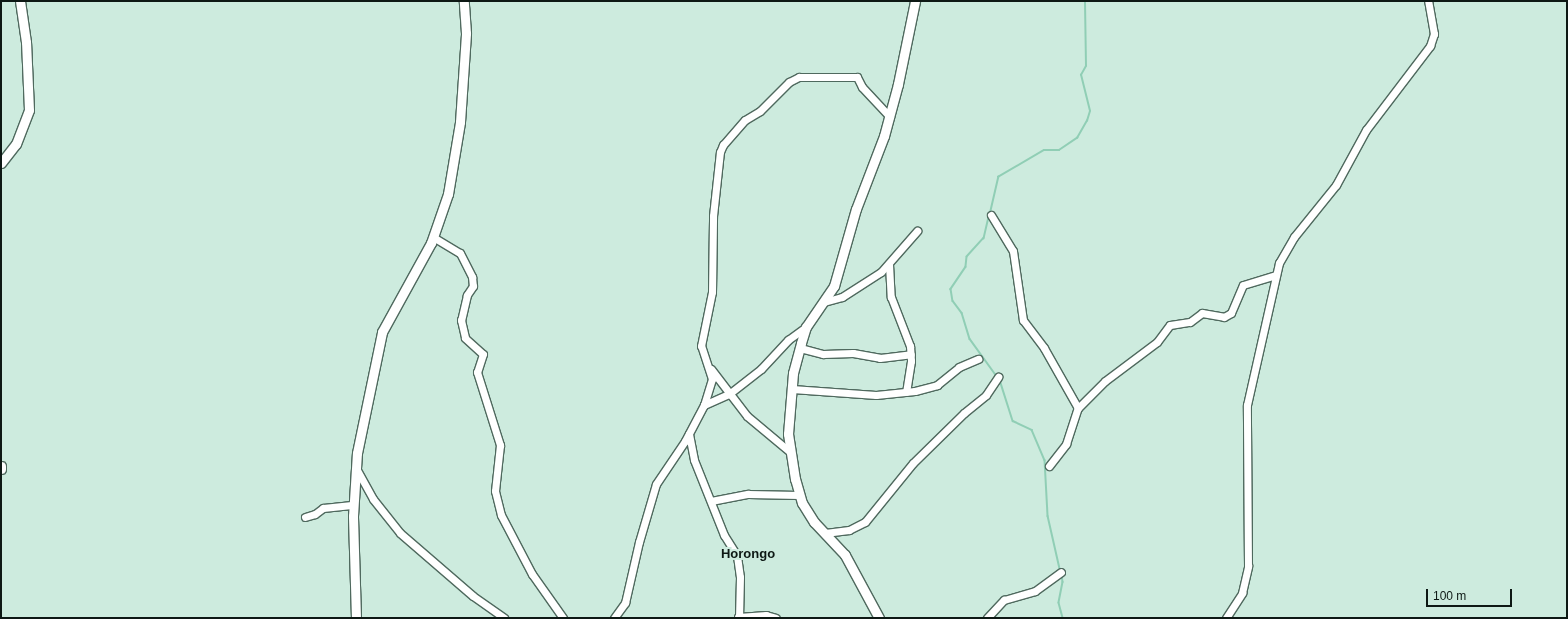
<!DOCTYPE html>
<style>
body{margin:0}
#map{position:relative;width:1568px;height:619px;overflow:hidden;background:#cdebde;font-family:Helvetica,sans-serif}
div>[style]{position:absolute}
.stream>*{height:1.5px;margin:-0.75px;padding:0 0.75px;transform-origin:0.75px;border-radius:0.75px;background:#90ceb5}
.roads{filter:drop-shadow(1px 0 #4f695e) drop-shadow(-1px 0 #4f695e) drop-shadow(0 1px #4f695e) drop-shadow(0 -1px #4f695e)}
.street>*{height:7px;margin:-3.5px;padding:0 3.5px;transform-origin:3.5px;border-radius:3.5px;background:#fff}
.secondary>*{height:9px;margin:-4.5px;padding:0 4.5px;transform-origin:4.5px;border-radius:4.5px;background:#fff}
span{translate:-50% -50%;white-space:nowrap;text-align:center;line-height:1.15;-webkit-text-stroke:4px #cdebde;paint-order:stroke}
.quarter-label{font-size:13px;color:#0d1814;font-weight:700}
.frame{position:absolute;inset:0;border:2px solid #0d1814;pointer-events:none}
.scale{position:absolute;left:1426px;top:589px;width:86px;height:18px;box-sizing:border-box;border:2px solid #0d1814;border-top:0;padding-left:5px;font-size:12px;line-height:14px;white-space:nowrap;color:#0d1814;-webkit-text-stroke:3px #cdebde;paint-order:stroke}
</style>
<div id="map">
<div class="stream">
<div style="left:990px;top:213px;width:37px;rotate:-77deg"></div>
<div style="left:998px;top:177px;width:53px;rotate:-30.4deg"></div>
<div style="left:1044px;top:150px;width:15px"></div>
<div style="left:1059px;top:150px;width:22px;rotate:-34deg"></div>
<div style="left:1077px;top:138px;width:20px;rotate:-60deg"></div>
<div style="left:1087px;top:121px;width:10px;rotate:-73deg"></div>
<div style="left:1090px;top:111px;width:37px;rotate:-104deg"></div>
<div style="left:1081px;top:75px;width:10px;rotate:-61deg"></div>
<div style="left:1086px;top:66px;width:65px;rotate:-90.9deg"></div>
<div style="left:989px;top:217px;width:22px;rotate:103deg"></div>
<div style="left:984px;top:238px;width:25px;rotate:132deg"></div>
<div style="left:967px;top:257px;width:10px;rotate:96deg"></div>
<div style="left:966px;top:267px;width:27px;rotate:124deg"></div>
<div style="left:951px;top:289px;width:12px;rotate:81deg"></div>
<div style="left:953px;top:301px;width:15px;rotate:53deg"></div>
<div style="left:962px;top:313px;width:27px;rotate:73deg"></div>
<div style="left:970px;top:339px;width:44px;rotate:54.2deg"></div>
<div style="left:1000px;top:380px;width:43px;rotate:72.4deg"></div>
<div style="left:1013px;top:421px;width:21px;rotate:25deg"></div>
<div style="left:1032px;top:430px;width:33px;rotate:67deg"></div>
<div style="left:1045px;top:460px;width:56px;rotate:86.9deg"></div>
<div style="left:1048px;top:516px;width:54px;rotate:77.2deg"></div>
<div style="left:1062px;top:575px;width:7px;rotate:82deg"></div>
<div style="left:1063px;top:582px;width:21px;rotate:101deg"></div>
<div style="left:1059px;top:603px;width:16px;rotate:75deg"></div>
</div>
<div class="roads">
<div class="street">
<div style="left:991px;top:215px;width:42px;rotate:58.6deg"></div>
<div style="left:1013px;top:251px;width:70px;rotate:81.8deg"></div>
<div style="left:1023px;top:320px;width:35px;rotate:53deg"></div>
<div style="left:1044px;top:348px;width:69px;rotate:60.5deg"></div>
<div style="left:433px;top:237px;width:31px;rotate:31deg"></div>
<div style="left:460px;top:253px;width:27px;rotate:63deg"></div>
<div style="left:472px;top:277px;width:9px;rotate:84deg"></div>
<div style="left:473px;top:286px;width:11px;rotate:124deg"></div>
<div style="left:467px;top:295px;width:26px;rotate:103deg"></div>
<div style="left:461px;top:320px;width:18px;rotate:77deg"></div>
<div style="left:465px;top:338px;width:24px;rotate:42deg"></div>
<div style="left:483px;top:354px;width:19px;rotate:108deg"></div>
<div style="left:477px;top:372px;width:77px;rotate:72.5deg"></div>
<div style="left:500px;top:445px;width:46px;rotate:96.2deg"></div>
<div style="left:495px;top:491px;width:25px;rotate:76deg"></div>
<div style="left:501px;top:515px;width:67px;rotate:62.3deg"></div>
<div style="left:532px;top:574px;width:54px;rotate:54.8deg"></div>
<div style="left:889px;top:264px;width:33px;rotate:87deg"></div>
<div style="left:891px;top:297px;width:53px;rotate:68.8deg"></div>
<div style="left:910px;top:346px;width:15px;rotate:86deg"></div>
<div style="left:911px;top:361px;width:31px;rotate:99deg"></div>
<div style="left:824px;top:302px;width:19px;rotate:-16deg"></div>
<div style="left:842px;top:297px;width:46px;rotate:-32.7deg"></div>
<div style="left:881px;top:272px;width:55px;rotate:-48.7deg"></div>
<div style="left:800px;top:348px;width:24px;rotate:15deg"></div>
<div style="left:823px;top:354px;width:30px;rotate:-2deg"></div>
<div style="left:853px;top:353px;width:27px;rotate:10deg"></div>
<div style="left:880px;top:358px;width:31px;rotate:-7deg"></div>
<div style="left:711px;top:369px;width:59px;rotate:52.5deg"></div>
<div style="left:747px;top:416px;width:56px;rotate:39.9deg"></div>
<div style="left:792px;top:389px;width:84px;rotate:4.1deg"></div>
<div style="left:876px;top:395px;width:39px;rotate:-6deg"></div>
<div style="left:915px;top:391px;width:23px;rotate:-15deg"></div>
<div style="left:937px;top:385px;width:28px;rotate:-39deg"></div>
<div style="left:959px;top:367px;width:21px;rotate:-23deg"></div>
<div style="left:704px;top:405px;width:27px;rotate:-73deg"></div>
<div style="left:712px;top:379px;width:35px;rotate:-108deg"></div>
<div style="left:701px;top:346px;width:55px;rotate:-78.5deg"></div>
<div style="left:712px;top:292px;width:76px;rotate:-89.2deg"></div>
<div style="left:713px;top:216px;width:64px;rotate:-83.8deg"></div>
<div style="left:720px;top:152px;width:8px;rotate:-67deg"></div>
<div style="left:723px;top:145px;width:33px;rotate:-49deg"></div>
<div style="left:745px;top:120px;width:17px;rotate:-31deg"></div>
<div style="left:760px;top:111px;width:41px;rotate:-45deg"></div>
<div style="left:789px;top:82px;width:11px;rotate:-27deg"></div>
<div style="left:799px;top:77px;width:58px"></div>
<div style="left:857px;top:77px;width:11px;rotate:63deg"></div>
<div style="left:862px;top:87px;width:41px;rotate:47deg"></div>
<div style="left:689px;top:434px;width:26px;rotate:79deg"></div>
<div style="left:694px;top:460px;width:81px;rotate:68.2deg"></div>
<div style="left:724px;top:535px;width:25px;rotate:58deg"></div>
<div style="left:737px;top:556px;width:21px;rotate:82deg"></div>
<div style="left:740px;top:577px;width:41px;rotate:91.4deg"></div>
<div style="left:1049px;top:466px;width:28px;rotate:-52deg"></div>
<div style="left:1066px;top:444px;width:38px;rotate:-72deg"></div>
<div style="left:1078px;top:408px;width:38px;rotate:-45deg"></div>
<div style="left:1105px;top:381px;width:65px;rotate:-36.9deg"></div>
<div style="left:1157px;top:342px;width:21px;rotate:-53deg"></div>
<div style="left:1170px;top:325px;width:20px;rotate:-9deg"></div>
<div style="left:1190px;top:322px;width:15px;rotate:-37deg"></div>
<div style="left:1202px;top:313px;width:22px;rotate:10deg"></div>
<div style="left:1224px;top:317px;width:8px;rotate:-30deg"></div>
<div style="left:1231px;top:313px;width:30px;rotate:-67deg"></div>
<div style="left:1243px;top:285px;width:34px;rotate:-17deg"></div>
<div style="left:357px;top:470px;width:33px;rotate:61deg"></div>
<div style="left:373px;top:499px;width:43px;rotate:51.5deg"></div>
<div style="left:400px;top:533px;width:96px;rotate:40.8deg"></div>
<div style="left:473px;top:596px;width:38px;rotate:35deg"></div>
<div style="left:711px;top:501px;width:38px;rotate:-11deg"></div>
<div style="left:748px;top:494px;width:51px;rotate:1.1deg"></div>
<div style="left:305px;top:517px;width:10px;rotate:-17deg"></div>
<div style="left:315px;top:514px;width:10px;rotate:-37deg"></div>
<div style="left:323px;top:508px;width:31px;rotate:-6deg"></div>
<div style="left:825px;top:533px;width:24px;rotate:-7deg"></div>
<div style="left:849px;top:530px;width:18px;rotate:-27deg"></div>
<div style="left:865px;top:522px;width:76px;rotate:-50.9deg"></div>
<div style="left:913px;top:463px;width:71px;rotate:-44.4deg"></div>
<div style="left:964px;top:413px;width:28px;rotate:-39deg"></div>
<div style="left:986px;top:395px;width:22px;rotate:-56deg"></div>
<div style="left:738px;top:617px;width:28px;rotate:-4deg"></div>
<div style="left:766px;top:615px;width:10px;rotate:17deg"></div>
<div style="left:614px;top:618px;width:19px;rotate:-54deg"></div>
<div style="left:625px;top:603px;width:63px;rotate:-77.1deg"></div>
<div style="left:639px;top:542px;width:60px;rotate:-73.7deg"></div>
<div style="left:656px;top:484px;width:52px;rotate:-56deg"></div>
<div style="left:685px;top:441px;width:41px;rotate:-62.2deg"></div>
<div style="left:704px;top:405px;width:27px;rotate:-24deg"></div>
<div style="left:729px;top:394px;width:41px;rotate:-38deg"></div>
<div style="left:761px;top:369px;width:40px;rotate:-47deg"></div>
<div style="left:788px;top:340px;width:22px;rotate:-36deg"></div>
<div style="left:987px;top:618px;width:25px;rotate:-47deg"></div>
<div style="left:1004px;top:600px;width:32px;rotate:-16deg"></div>
<div style="left:1035px;top:591px;width:32px;rotate:-36deg"></div>
<div style="left:1226px;top:618px;width:30px;rotate:-57deg"></div>
<div style="left:1242px;top:593px;width:28px;rotate:-77deg"></div>
<div style="left:1248px;top:566px;width:161px;rotate:-90.4deg"></div>
<div style="left:1247px;top:405px;width:146px;rotate:-77.3deg"></div>
<div style="left:1279px;top:263px;width:30px;rotate:-60deg"></div>
<div style="left:1294px;top:237px;width:67px;rotate:-51.1deg"></div>
<div style="left:1336px;top:185px;width:63px;rotate:-61.4deg"></div>
<div style="left:1366px;top:130px;width:106px;rotate:-52.7deg"></div>
<div style="left:1430px;top:46px;width:13px;rotate:-72deg"></div>
<div style="left:1434px;top:34px;width:34px;rotate:-100deg"></div>
</div>
<div class="secondary">
<div style="left:1px;top:163px;width:24px;rotate:-52deg"></div>
<div style="left:16px;top:144px;width:36px;rotate:-69deg"></div>
<div style="left:29px;top:110px;width:68px;rotate:-92.5deg"></div>
<div style="left:26px;top:42px;width:41px;rotate:-98.3deg"></div>
<div style="left:1px;top:466px;width:3px;rotate:90deg"></div>
<div style="left:356px;top:618px;width:102px;rotate:-91.7deg"></div>
<div style="left:353px;top:516px;width:63px;rotate:-86.4deg"></div>
<div style="left:357px;top:453px;width:124px;rotate:-78.3deg"></div>
<div style="left:382px;top:332px;width:102px;rotate:-61.2deg"></div>
<div style="left:431px;top:243px;width:52px;rotate:-70.9deg"></div>
<div style="left:448px;top:194px;width:73px;rotate:-80.5deg"></div>
<div style="left:460px;top:122px;width:89px;rotate:-86.1deg"></div>
<div style="left:466px;top:33px;width:32px;rotate:-94deg"></div>
<div style="left:879px;top:618px;width:72px;rotate:-118.4deg"></div>
<div style="left:845px;top:555px;width:45px;rotate:-133.2deg"></div>
<div style="left:814px;top:522px;width:22px;rotate:-122deg"></div>
<div style="left:802px;top:503px;width:25px;rotate:-106deg"></div>
<div style="left:795px;top:479px;width:46px;rotate:-98.8deg"></div>
<div style="left:788px;top:434px;width:61px;rotate:-85.3deg"></div>
<div style="left:793px;top:373px;width:31px;rotate:-75deg"></div>
<div style="left:801px;top:343px;width:17px;rotate:-73deg"></div>
<div style="left:806px;top:327px;width:50px;rotate:-55.7deg"></div>
<div style="left:834px;top:286px;width:80px;rotate:-74.1deg"></div>
<div style="left:856px;top:209px;width:78px;rotate:-69deg"></div>
<div style="left:884px;top:136px;width:54px;rotate:-74.9deg"></div>
<div style="left:898px;top:84px;width:85px;rotate:-78.4deg"></div>
</div>
</div>
<div class="quarter-label">
<span style="left:748px;top:554px">Horongo</span>
</div>
<div class="frame"></div>
<div class="scale">100 m</div>
</div>
